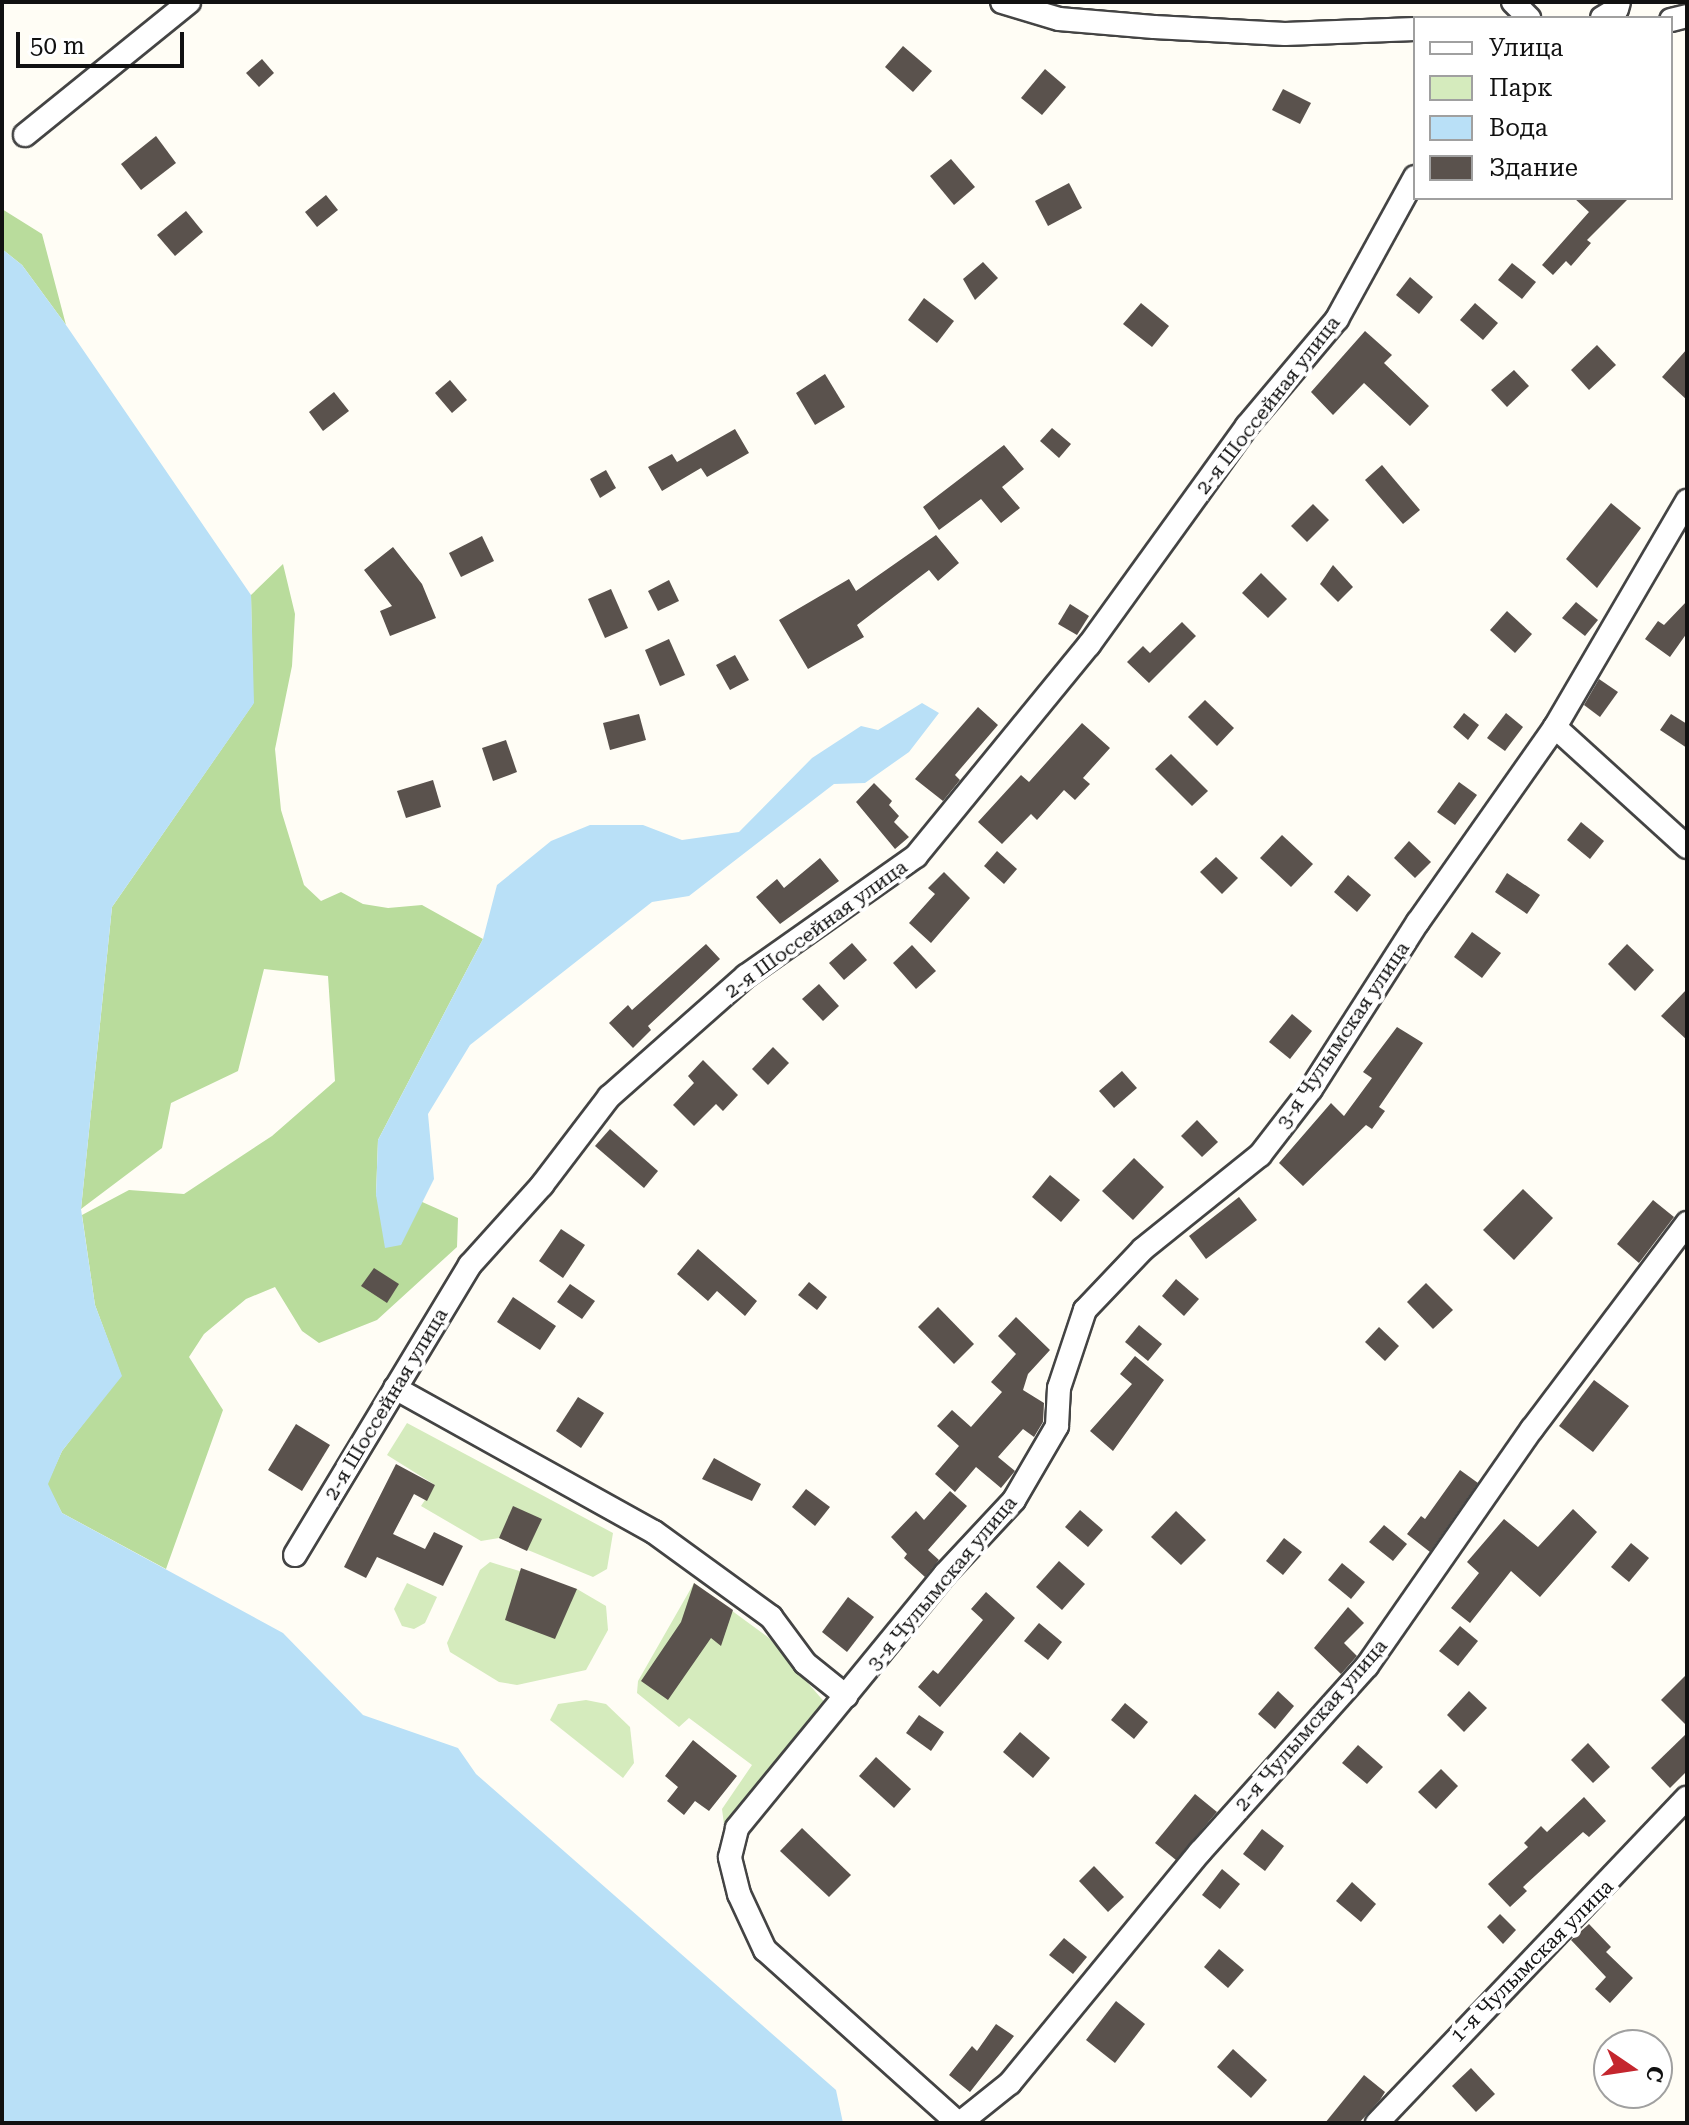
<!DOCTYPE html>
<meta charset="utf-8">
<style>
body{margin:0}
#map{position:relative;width:1689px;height:2125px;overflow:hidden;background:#fffdf5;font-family:"Roboto Serif",serif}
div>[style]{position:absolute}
.green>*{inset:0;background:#d5ebbd}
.forest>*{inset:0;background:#b9dc9c}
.water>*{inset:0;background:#b9e0f7}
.building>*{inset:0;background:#5a524d}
.roads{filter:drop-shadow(2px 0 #444) drop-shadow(-2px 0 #444) drop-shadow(0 2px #444) drop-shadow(0 -2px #444)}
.street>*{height:22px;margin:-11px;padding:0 11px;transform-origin:11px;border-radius:11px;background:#fff}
span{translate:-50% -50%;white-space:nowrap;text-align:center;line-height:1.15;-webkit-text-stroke:8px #fff;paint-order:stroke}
.street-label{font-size:20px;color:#111}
.frame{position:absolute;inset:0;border:4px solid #111;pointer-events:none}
.legend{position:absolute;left:1413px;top:16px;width:260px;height:184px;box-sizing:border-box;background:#fff;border:2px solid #a0a0a0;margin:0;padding:10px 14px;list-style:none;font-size:24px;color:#111}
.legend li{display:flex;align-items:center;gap:16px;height:40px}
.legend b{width:40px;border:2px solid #a0a0a0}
.north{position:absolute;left:1593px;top:2029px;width:80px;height:80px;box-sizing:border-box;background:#fff;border:2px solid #a0a0a0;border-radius:50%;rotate:103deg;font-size:22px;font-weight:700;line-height:32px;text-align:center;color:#111}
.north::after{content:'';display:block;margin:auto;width:28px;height:36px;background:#c4262e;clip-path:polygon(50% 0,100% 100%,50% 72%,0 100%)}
.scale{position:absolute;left:16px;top:32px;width:168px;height:36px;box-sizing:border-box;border:4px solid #111;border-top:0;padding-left:10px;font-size:24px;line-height:28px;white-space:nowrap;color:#111;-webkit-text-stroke:6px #fff;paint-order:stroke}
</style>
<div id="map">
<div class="green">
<div style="clip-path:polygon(407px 1423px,613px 1533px,607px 1569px,593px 1577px,499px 1538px,481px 1541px,421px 1506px,435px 1485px,387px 1455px)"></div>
<div style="clip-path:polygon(490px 1562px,577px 1589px,606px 1606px,608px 1630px,586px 1670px,517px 1685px,499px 1682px,450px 1652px,447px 1643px,480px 1570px)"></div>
<div style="clip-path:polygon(407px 1583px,437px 1597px,425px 1623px,414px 1629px,402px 1626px,394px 1609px)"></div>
<div style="clip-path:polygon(694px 1583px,769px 1638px,827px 1705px,724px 1824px,722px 1809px,752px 1765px,689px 1718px,679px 1727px,637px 1693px,638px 1681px)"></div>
<div style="clip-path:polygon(586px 1700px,606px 1704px,630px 1727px,634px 1763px,623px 1778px,550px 1720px,558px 1704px)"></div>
</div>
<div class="forest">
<div style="clip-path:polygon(2px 209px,42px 234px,66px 325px,22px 265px,2px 249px)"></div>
<div style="clip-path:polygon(283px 564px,295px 614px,292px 666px,275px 749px,281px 810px,304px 885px,321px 901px,341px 892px,363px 904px,388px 908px,422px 905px,483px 939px,378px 1140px,376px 1195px,401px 1244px,420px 1201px,458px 1218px,457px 1247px,377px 1320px,319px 1343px,302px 1331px,275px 1287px,246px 1299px,204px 1334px,189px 1357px,223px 1410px,166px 1569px,62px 1513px,47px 1484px,62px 1451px,121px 1375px,95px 1305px,82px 1215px,129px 1190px,184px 1194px,272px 1136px,335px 1081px,328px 976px,264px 969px,238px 1071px,171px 1103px,162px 1148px,81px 1209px,112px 907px,253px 704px,251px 595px)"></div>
</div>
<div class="water">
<div style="clip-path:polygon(2px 249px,22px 265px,66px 325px,251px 595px,254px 703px,112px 907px,81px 1209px,95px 1305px,122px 1376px,62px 1451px,48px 1484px,62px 1513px,283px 1633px,363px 1715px,458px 1748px,476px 1774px,836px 2090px,843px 2123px,2px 2123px)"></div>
<div style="clip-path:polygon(922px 703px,939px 713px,909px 752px,865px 783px,834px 784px,689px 896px,652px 902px,470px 1045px,428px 1114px,434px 1179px,401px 1245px,385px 1248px,376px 1195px,378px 1140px,483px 939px,497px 885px,551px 841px,590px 825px,643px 825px,682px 840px,739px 832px,812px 758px,861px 726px,878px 730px)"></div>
</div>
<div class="building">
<div style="clip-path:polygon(903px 46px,932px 71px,913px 92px,885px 67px)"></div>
<div style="clip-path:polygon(262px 59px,274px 73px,259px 87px,246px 73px)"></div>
<div style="clip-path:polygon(1045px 69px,1066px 87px,1042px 115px,1021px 98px)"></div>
<div style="clip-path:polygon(1283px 89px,1311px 103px,1300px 124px,1272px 110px)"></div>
<div style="clip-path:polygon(156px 136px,176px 163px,141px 190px,121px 164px)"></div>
<div style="clip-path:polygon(951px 159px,975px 187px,954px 205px,930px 176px)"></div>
<div style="clip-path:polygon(1069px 183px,1082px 208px,1048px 226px,1035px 201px)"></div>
<div style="clip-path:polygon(326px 195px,338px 210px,317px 227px,305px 212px)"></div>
<div style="clip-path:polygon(1574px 198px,1629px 198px,1587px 240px,1591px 243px,1571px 266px,1566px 261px,1553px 275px,1542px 265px,1589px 212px)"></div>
<div style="clip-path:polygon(186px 211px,203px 232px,175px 256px,157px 235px)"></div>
<div style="clip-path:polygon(983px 262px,998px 278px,975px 300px,963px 279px)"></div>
<div style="clip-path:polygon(1512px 263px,1536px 282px,1522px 299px,1498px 280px)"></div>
<div style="clip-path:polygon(1410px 277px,1433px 297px,1419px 314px,1396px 295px)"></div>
<div style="clip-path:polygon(924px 298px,954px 321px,937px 343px,908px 320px)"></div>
<div style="clip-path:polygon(1141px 303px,1169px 326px,1152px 347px,1123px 324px)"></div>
<div style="clip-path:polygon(1475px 303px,1498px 323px,1483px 340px,1460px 320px)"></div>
<div style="clip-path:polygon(1365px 331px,1392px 355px,1384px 363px,1429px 406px,1410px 426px,1364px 383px,1333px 415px,1311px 392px)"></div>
<div style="clip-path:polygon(1597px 345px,1616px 365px,1589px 390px,1571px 370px)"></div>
<div style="clip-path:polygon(1687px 349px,1687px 400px,1662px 377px)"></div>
<div style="clip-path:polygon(1514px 370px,1529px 386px,1507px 407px,1491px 390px)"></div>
<div style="clip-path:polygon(825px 374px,845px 407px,815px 425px,796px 393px)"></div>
<div style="clip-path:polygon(450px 380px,467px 400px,452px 413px,435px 393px)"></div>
<div style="clip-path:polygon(334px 392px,349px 411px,323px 431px,309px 412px)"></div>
<div style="clip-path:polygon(1052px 428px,1071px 444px,1059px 458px,1040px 441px)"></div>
<div style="clip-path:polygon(735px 429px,749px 453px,707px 477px,701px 468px,662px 491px,648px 467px,672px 454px,677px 462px)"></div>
<div style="clip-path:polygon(1004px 445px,1024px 469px,1002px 487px,1020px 508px,1001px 523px,981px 499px,939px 530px,923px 507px)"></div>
<div style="clip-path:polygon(1382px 465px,1420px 510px,1403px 524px,1365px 480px)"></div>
<div style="clip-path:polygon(606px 470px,616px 488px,600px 498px,590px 479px)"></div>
<div style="clip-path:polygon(1611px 503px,1641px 528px,1597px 588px,1566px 559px)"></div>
<div style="clip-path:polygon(1313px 504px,1329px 520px,1307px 542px,1291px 526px)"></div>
<div style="clip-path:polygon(936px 535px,959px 563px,938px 581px,929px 570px,857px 625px,864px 637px,808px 669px,779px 620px,849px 579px,856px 591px)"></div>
<div style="clip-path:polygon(482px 536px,494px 561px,461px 577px,449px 553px)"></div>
<div style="clip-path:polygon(393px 547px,422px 584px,436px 618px,390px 636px,380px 611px,392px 606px,364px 570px)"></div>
<div style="clip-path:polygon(1333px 565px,1353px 587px,1338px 602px,1320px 584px)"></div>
<div style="clip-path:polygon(1261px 573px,1287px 599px,1268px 618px,1242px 593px)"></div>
<div style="clip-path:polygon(669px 580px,679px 601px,658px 611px,648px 591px)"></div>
<div style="clip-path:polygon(611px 589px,628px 628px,605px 638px,588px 599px)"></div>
<div style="clip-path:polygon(1687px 601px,1687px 633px,1670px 657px,1645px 639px,1658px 621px,1664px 625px)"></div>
<div style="clip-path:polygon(1576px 602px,1598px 620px,1585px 636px,1562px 618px)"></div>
<div style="clip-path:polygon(1070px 604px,1089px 616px,1077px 635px,1058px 624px)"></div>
<div style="clip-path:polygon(1507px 611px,1532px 634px,1515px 653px,1490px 630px)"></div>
<div style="clip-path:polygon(1182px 622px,1196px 636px,1149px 683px,1127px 662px,1143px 646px,1150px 653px)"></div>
<div style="clip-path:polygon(669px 639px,685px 675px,660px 686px,645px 650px)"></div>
<div style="clip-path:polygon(735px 655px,749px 680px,730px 690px,716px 665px)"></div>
<div style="clip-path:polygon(1599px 679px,1618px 692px,1600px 717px,1584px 705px)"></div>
<div style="clip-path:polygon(1205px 700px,1234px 728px,1217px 746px,1188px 717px)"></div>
<div style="clip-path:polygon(978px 707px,998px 725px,955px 775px,960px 780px,943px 801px,915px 779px)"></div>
<div style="clip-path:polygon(1464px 713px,1479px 725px,1468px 740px,1453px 727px)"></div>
<div style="clip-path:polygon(1506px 713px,1523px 727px,1505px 751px,1487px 738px)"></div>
<div style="clip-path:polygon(639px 714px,646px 740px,610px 750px,603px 723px)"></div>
<div style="clip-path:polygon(1671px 714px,1687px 724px,1687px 748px,1660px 730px)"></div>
<div style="clip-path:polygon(1082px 723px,1110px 748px,1083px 778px,1090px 784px,1075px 800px,1064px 790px,1037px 820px,1031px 814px,1002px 844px,978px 822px,1021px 775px,1029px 782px)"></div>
<div style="clip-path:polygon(506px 740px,517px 772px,493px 781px,482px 748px)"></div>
<div style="clip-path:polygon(1171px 754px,1208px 791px,1192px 806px,1155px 769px)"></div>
<div style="clip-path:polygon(433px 780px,441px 807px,406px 818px,397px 791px)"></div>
<div style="clip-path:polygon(1459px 782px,1477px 795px,1455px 825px,1437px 812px)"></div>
<div style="clip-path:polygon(874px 783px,892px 801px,889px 805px,899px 816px,894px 822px,909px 837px,895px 849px,856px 802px)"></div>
<div style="clip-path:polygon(1581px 822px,1604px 841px,1590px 859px,1567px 840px)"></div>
<div style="clip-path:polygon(1282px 835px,1313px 864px,1291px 887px,1260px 858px)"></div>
<div style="clip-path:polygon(1409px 841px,1431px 862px,1415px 878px,1394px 858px)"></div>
<div style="clip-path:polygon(997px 851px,1017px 869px,1004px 884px,984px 866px)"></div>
<div style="clip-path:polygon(1216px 857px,1238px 878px,1222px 894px,1200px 872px)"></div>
<div style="clip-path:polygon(820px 858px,839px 881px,780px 924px,756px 897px,777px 879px,784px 888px)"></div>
<div style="clip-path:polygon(944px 872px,970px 898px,931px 943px,909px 923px,935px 894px,928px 888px)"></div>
<div style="clip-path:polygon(1507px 873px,1540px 895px,1527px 914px,1495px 892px)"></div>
<div style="clip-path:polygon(1348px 875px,1371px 895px,1357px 912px,1334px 892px)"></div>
<div style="clip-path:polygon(1472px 932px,1501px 953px,1482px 978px,1454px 957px)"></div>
<div style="clip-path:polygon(852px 943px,867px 960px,844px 980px,829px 963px)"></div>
<div style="clip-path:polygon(706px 944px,720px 959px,648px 1026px,651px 1030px,633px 1048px,609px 1023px,628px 1005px,632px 1010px)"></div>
<div style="clip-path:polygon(1627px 944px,1654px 970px,1635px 991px,1608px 964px)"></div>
<div style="clip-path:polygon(912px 945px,936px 971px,916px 989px,893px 963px)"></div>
<div style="clip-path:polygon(819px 984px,839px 1006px,823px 1021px,802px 999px)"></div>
<div style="clip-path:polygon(1687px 989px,1687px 1040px,1661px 1016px)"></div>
<div style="clip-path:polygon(1292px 1014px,1312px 1031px,1290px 1059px,1269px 1042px)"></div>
<div style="clip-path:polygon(1397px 1027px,1423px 1043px,1379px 1107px,1385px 1111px,1372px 1129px,1366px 1125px,1303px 1186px,1279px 1163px,1331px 1103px,1344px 1116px,1372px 1078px,1363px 1072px)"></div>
<div style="clip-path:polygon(773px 1047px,789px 1063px,768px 1085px,752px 1069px)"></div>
<div style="clip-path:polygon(703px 1060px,738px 1095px,723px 1111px,716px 1104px,694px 1126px,673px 1105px,694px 1083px,688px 1076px)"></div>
<div style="clip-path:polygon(1122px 1071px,1137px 1088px,1114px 1108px,1099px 1091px)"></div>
<div style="clip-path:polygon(1197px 1120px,1218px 1142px,1202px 1157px,1181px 1136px)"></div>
<div style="clip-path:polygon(610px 1129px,658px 1171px,644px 1188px,595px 1146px)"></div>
<div style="clip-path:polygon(1134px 1158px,1164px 1187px,1133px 1220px,1102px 1191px)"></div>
<div style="clip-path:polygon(1050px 1175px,1080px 1200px,1061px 1222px,1032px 1197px)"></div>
<div style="clip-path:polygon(1523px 1189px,1553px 1218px,1514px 1260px,1483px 1230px)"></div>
<div style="clip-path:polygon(1239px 1197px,1257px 1220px,1206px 1259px,1189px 1236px)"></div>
<div style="clip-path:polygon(1653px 1200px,1674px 1217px,1639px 1263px,1617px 1244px)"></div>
<div style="clip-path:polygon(561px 1229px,585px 1245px,563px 1278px,539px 1261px)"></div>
<div style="clip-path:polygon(698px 1249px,757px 1301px,745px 1316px,717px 1291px,708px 1301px,677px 1274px)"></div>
<div style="clip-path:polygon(374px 1268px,399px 1284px,387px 1303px,361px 1286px)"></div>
<div style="clip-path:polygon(1176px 1279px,1199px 1299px,1184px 1316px,1162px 1296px)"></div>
<div style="clip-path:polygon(809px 1282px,827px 1297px,817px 1310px,798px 1295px)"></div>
<div style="clip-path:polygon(1426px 1283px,1453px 1310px,1433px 1329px,1407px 1302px)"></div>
<div style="clip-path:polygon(570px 1284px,595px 1301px,582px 1319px,557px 1302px)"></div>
<div style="clip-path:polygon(513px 1297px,556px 1326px,540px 1350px,497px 1322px)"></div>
<div style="clip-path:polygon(938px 1307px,974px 1344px,954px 1364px,918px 1327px)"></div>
<div style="clip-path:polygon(1016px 1317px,1050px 1350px,1028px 1374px,1023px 1390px,1044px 1403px,1043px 1422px,1034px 1437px,1023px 1429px,998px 1457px,1015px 1471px,1001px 1488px,976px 1467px,955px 1492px,935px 1474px,959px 1446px,937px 1426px,952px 1410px,971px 1427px,1002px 1392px,991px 1382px,1016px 1354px,998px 1336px)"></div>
<div style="clip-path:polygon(1139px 1325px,1162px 1344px,1148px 1361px,1125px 1342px)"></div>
<div style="clip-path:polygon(1379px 1327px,1399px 1346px,1385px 1361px,1365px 1342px)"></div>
<div style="clip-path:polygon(1135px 1356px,1164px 1380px,1113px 1451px,1090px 1431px,1132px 1384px,1120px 1374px)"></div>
<div style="clip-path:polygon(1594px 1380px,1629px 1406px,1593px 1452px,1559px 1426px)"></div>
<div style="clip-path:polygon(578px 1397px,604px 1413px,581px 1448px,556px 1431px)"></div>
<div style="clip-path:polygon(296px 1424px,330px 1445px,302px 1491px,268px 1470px)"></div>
<div style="clip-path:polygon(714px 1458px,761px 1484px,752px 1501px,702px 1479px)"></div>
<div style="clip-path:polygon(396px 1464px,435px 1485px,427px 1501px,414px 1494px,393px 1534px,425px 1549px,434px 1532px,463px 1546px,443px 1586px,377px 1557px,366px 1578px,344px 1567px)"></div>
<div style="clip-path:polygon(1460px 1470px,1478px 1483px,1430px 1552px,1407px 1534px,1421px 1516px,1425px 1519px)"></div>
<div style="clip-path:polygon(806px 1489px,830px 1507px,815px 1526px,792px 1507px)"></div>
<div style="clip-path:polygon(950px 1491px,967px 1506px,928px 1550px,939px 1560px,925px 1577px,904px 1558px,907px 1554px,891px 1537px,916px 1511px,924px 1520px)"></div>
<div style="clip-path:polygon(513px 1506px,542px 1519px,527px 1551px,499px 1538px)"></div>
<div style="clip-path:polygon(1573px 1509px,1597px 1532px,1540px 1597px,1511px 1571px,1470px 1623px,1451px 1608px,1479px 1573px,1467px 1562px,1504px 1519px,1538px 1547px)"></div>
<div style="clip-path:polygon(1080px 1510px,1103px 1530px,1088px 1547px,1065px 1527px)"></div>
<div style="clip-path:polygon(1176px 1511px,1206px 1540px,1181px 1565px,1151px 1537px)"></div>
<div style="clip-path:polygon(1384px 1525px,1407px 1544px,1393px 1561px,1369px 1542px)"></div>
<div style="clip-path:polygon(1284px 1538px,1302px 1552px,1283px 1575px,1266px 1561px)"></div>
<div style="clip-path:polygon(1631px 1543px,1649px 1558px,1629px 1582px,1611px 1567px)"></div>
<div style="clip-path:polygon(1059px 1561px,1085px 1584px,1062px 1610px,1036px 1587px)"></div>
<div style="clip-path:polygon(1342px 1563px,1365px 1582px,1351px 1599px,1328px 1580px)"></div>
<div style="clip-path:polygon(521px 1568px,577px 1589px,555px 1639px,505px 1620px)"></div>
<div style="clip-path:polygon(694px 1583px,733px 1610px,721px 1646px,711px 1638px,668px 1700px,641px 1681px,681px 1622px)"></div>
<div style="clip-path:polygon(986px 1592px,1015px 1618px,940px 1707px,918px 1687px,933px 1670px,938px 1674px,983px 1620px,971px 1609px)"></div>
<div style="clip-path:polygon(848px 1597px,874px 1617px,847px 1652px,822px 1632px)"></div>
<div style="clip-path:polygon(1348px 1607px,1364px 1623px,1344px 1643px,1357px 1656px,1341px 1674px,1314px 1648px)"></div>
<div style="clip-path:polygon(1039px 1623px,1062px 1642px,1048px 1660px,1024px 1641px)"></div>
<div style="clip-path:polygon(1460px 1626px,1478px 1641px,1458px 1666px,1439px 1651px)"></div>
<div style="clip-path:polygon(1687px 1674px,1687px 1726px,1661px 1700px)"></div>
<div style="clip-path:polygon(1278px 1691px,1294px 1706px,1275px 1729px,1258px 1714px)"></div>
<div style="clip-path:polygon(1469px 1691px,1487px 1708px,1464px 1732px,1447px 1715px)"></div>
<div style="clip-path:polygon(1125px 1703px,1148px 1722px,1134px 1739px,1111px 1720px)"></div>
<div style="clip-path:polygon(919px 1715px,944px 1732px,931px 1751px,906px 1733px)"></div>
<div style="clip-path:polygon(1020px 1732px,1050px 1758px,1033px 1778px,1003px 1752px)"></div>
<div style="clip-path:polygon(1687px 1733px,1687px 1771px,1670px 1788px,1651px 1768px)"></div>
<div style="clip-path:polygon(693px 1740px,737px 1776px,709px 1811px,695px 1801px,684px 1815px,667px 1801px,678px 1787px,665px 1776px)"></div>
<div style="clip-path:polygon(1588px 1743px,1610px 1767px,1593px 1783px,1571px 1760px)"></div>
<div style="clip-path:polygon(1358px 1745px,1383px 1767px,1367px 1784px,1342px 1763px)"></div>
<div style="clip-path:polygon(876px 1757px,911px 1789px,894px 1808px,859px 1776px)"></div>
<div style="clip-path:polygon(1441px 1769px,1458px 1786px,1436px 1809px,1418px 1792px)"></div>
<div style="clip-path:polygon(1195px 1794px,1217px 1812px,1176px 1860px,1155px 1843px)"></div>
<div style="clip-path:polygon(1584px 1797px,1606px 1821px,1589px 1837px,1583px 1832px,1523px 1887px,1527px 1891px,1510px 1907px,1488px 1884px,1528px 1847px,1524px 1843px,1541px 1826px,1547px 1832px)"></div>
<div style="clip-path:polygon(802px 1828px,851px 1875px,829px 1897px,780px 1851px)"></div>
<div style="clip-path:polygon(1262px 1829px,1284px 1846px,1265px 1871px,1243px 1854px)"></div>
<div style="clip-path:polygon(1094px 1866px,1124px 1897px,1108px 1912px,1079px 1881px)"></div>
<div style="clip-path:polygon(1222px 1869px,1240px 1884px,1220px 1909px,1202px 1895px)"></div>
<div style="clip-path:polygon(1352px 1882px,1376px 1904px,1361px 1922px,1336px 1901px)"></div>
<div style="clip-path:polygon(1500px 1914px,1516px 1930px,1503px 1944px,1487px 1927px)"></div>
<div style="clip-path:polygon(1589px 1924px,1611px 1947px,1606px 1952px,1633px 1978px,1610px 2003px,1595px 1989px,1606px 1977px,1571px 1940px)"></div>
<div style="clip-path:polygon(1064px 1938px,1087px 1957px,1073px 1974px,1049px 1955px)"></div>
<div style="clip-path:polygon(1219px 1949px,1244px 1970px,1228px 1988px,1204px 1967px)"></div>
<div style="clip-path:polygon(1116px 2001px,1145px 2024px,1115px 2063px,1086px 2040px)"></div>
<div style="clip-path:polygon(996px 2024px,1014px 2036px,970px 2092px,949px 2075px,972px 2046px,977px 2051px)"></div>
<div style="clip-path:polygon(1233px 2049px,1267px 2080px,1251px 2098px,1217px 2067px)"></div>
<div style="clip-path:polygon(1471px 2068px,1495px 2094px,1476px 2112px,1452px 2086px)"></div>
<div style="clip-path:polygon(1364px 2075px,1385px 2092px,1380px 2100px,1359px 2123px,1325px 2123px)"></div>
</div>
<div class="roads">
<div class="street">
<div style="left:1002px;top:2px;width:59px;rotate:16.6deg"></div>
<div style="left:1059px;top:19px;width:95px;rotate:4.8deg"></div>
<div style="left:1154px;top:27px;width:131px;rotate:3.1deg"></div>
<div style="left:1285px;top:34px;width:130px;rotate:-2.2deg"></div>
<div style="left:1513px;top:2px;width:23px;rotate:45deg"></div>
<div style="left:1602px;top:18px;width:17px;rotate:-31deg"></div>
<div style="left:1617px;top:9px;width:7px;rotate:-74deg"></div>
<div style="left:1671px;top:20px;width:16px;rotate:-14deg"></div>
<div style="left:25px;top:135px;width:211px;rotate:-39deg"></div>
<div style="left:1555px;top:727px;width:178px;rotate:42.3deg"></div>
<div style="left:395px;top:1388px;width:296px;rotate:29.1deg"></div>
<div style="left:654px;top:1532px;width:145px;rotate:36deg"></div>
<div style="left:771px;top:1617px;width:57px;rotate:53.5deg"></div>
<div style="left:805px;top:1663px;width:53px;rotate:38.8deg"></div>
<div style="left:295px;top:1555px;width:339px;rotate:-58.9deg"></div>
<div style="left:470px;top:1265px;width:108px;rotate:-48deg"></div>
<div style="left:542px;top:1185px;width:111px;rotate:-52.7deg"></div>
<div style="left:609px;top:1097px;width:183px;rotate:-41.5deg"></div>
<div style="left:746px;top:976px;width:208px;rotate:-35.2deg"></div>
<div style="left:916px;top:856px;width:273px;rotate:-50.7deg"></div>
<div style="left:1089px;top:645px;width:270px;rotate:-54.2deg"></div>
<div style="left:1247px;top:426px;width:140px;rotate:-49.9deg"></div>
<div style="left:1337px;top:319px;width:162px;rotate:-61.2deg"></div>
<div style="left:958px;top:2123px;width:259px;rotate:-138.1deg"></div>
<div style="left:765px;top:1950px;width:62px;rotate:-114.9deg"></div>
<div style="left:739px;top:1894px;width:38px;rotate:-104deg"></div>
<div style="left:730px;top:1857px;width:30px;rotate:-76deg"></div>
<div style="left:737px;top:1828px;width:328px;rotate:-50.7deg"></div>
<div style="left:945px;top:1574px;width:101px;rotate:-47deg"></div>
<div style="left:1014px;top:1500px;width:86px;rotate:-59.8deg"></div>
<div style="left:1057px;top:1426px;width:38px;rotate:-87deg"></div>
<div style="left:1059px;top:1388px;width:82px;rotate:-71.6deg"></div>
<div style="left:1085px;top:1310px;width:84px;rotate:-46.4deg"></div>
<div style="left:1143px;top:1249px;width:150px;rotate:-38.8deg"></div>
<div style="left:1260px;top:1155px;width:83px;rotate:-52.3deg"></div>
<div style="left:1311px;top:1089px;width:198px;rotate:-57.4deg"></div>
<div style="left:1418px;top:922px;width:238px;rotate:-54.9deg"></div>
<div style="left:1555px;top:727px;width:262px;rotate:-59.7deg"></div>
<div style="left:960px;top:2123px;width:64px;rotate:-38.7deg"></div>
<div style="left:1010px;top:2083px;width:299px;rotate:-50.6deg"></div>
<div style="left:1200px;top:1852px;width:250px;rotate:-48.1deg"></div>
<div style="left:1367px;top:1666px;width:289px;rotate:-55.2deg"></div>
<div style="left:1532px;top:1429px;width:258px;rotate:-53deg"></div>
<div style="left:1377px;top:2123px;width:449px;rotate:-46.4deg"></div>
</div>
</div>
<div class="street-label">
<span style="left:1268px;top:405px;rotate:-52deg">2-я Шоссейная улица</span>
<span style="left:816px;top:929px;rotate:-36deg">2-я Шоссейная улица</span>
<span style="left:1343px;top:1035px;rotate:-56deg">3-я Чулымская улица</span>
<span style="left:386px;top:1404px;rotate:-59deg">2-я Шоссейная улица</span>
<span style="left:942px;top:1583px;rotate:-50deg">3-я Чулымская улица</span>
<span style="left:1311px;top:1725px;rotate:-49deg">2-я Чулымская улица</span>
<span style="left:1532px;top:1961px;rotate:-45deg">1-я Чулымская улица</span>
</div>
<div class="frame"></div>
<ul class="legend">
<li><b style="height:10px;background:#fff"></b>Улица</li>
<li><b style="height:22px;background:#d5ebbd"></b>Парк</li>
<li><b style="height:22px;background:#b9e0f7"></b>Вода</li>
<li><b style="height:22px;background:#5a524d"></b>Здание</li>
</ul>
<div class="north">С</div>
<div class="scale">50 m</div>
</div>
